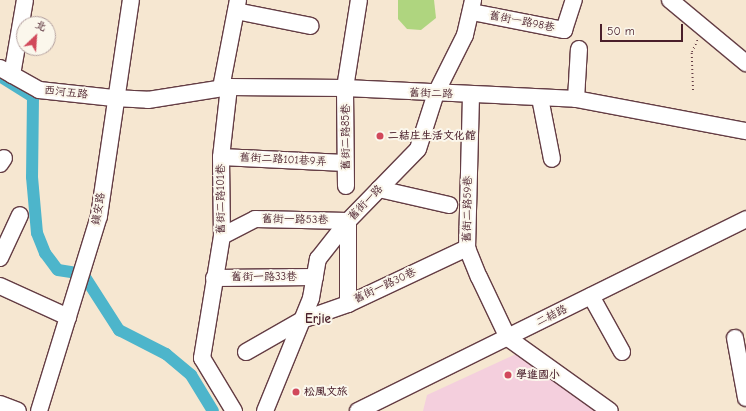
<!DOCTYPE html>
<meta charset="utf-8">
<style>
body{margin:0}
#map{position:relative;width:746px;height:411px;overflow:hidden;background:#f6e7d1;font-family:"Comic Neue","LXGW WenKai TC",sans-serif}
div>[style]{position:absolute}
.built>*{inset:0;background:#f4cfdd}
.green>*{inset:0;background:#afd57f}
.canal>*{height:12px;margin:-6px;padding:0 6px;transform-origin:6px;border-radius:6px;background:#4db5cb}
.path>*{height:2px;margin-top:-1px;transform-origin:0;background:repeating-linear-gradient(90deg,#643d44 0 1px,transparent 0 4px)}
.roads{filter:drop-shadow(1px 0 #643d44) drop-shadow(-1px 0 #643d44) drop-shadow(0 1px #643d44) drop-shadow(0 -1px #643d44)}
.minor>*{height:16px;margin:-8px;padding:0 8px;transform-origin:8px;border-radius:8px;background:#fff}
.dots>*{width:11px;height:11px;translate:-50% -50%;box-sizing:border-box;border:2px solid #fbf7ec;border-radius:50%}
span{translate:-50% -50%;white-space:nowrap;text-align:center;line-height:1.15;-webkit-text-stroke:4px #fbf7ec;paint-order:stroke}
.street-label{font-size:11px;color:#4a1f2b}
.poi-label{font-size:11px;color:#4a1f2b;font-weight:700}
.left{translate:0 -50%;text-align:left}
.quarter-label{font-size:13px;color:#4a1f2b;font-weight:700}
.north{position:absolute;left:16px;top:16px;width:40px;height:40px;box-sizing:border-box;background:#fbf7ec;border:1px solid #b4a19f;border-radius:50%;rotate:25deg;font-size:11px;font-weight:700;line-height:16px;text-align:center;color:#4a1f2b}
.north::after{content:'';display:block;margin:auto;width:14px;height:18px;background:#d1495b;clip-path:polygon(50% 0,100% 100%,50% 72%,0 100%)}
.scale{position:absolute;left:600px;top:24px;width:83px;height:18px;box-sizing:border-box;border:2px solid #4a1f2b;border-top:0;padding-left:5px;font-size:12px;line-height:14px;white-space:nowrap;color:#4a1f2b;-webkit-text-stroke:3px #fbf7ec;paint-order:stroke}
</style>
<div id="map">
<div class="built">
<div style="clip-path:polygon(516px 354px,596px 411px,423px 411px,427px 395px)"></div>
</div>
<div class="green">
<div style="clip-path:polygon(398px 0,434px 0,436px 18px,421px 30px,407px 29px,398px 19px)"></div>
</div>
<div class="canal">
<div style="left:3px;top:78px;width:36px;rotate:32deg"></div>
<div style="left:33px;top:97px;width:80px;rotate:90.7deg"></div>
<div style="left:32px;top:177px;width:56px;rotate:84.9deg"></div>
<div style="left:37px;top:233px;width:22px;rotate:68deg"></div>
<div style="left:45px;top:253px;width:21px;rotate:53deg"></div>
<div style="left:58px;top:270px;width:25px;rotate:9deg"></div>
<div style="left:83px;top:274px;width:67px;rotate:57.3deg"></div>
<div style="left:119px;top:330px;width:53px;rotate:27.1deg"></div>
<div style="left:166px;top:354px;width:33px;rotate:40deg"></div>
<div style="left:191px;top:375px;width:42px;rotate:58.6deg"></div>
</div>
<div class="path">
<div style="left:693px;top:90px;width:38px;rotate:-92deg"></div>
<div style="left:692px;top:52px;width:14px;rotate:-65deg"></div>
</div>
<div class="roads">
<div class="minor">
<div style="left:670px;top:0;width:99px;rotate:39.7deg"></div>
<div style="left:236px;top:11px;width:76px;rotate:11.3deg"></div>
<div style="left:472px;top:12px;width:94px;rotate:11.1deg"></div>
<div style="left:564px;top:30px;width:32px;rotate:-72deg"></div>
<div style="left:0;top:68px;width:45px;rotate:29.4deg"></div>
<div style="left:39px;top:90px;width:75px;rotate:6.1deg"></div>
<div style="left:114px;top:98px;width:34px;rotate:3deg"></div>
<div style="left:148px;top:100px;width:82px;rotate:-9.1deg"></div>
<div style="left:229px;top:87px;width:116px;rotate:0.5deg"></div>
<div style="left:345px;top:88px;width:231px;rotate:2.7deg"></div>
<div style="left:576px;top:99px;width:173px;rotate:10.7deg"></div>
<div style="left:12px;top:75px;width:76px;rotate:-80.2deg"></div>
<div style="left:229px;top:87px;width:70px;rotate:96.5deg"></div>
<div style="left:221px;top:157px;width:79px;rotate:89.3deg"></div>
<div style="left:222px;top:236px;width:124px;rotate:99.3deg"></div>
<div style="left:202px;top:358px;width:62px;rotate:58.9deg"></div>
<div style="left:221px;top:88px;width:90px;rotate:-79.1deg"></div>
<div style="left:471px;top:96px;width:152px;rotate:91.5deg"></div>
<div style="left:467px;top:248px;width:31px;rotate:68deg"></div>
<div style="left:479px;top:277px;width:68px;rotate:64.6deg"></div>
<div style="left:508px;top:338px;width:125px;rotate:35.6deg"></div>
<div style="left:540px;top:98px;width:62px;rotate:78.9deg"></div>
<div style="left:576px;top:99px;width:50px;rotate:-86.6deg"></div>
<div style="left:221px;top:157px;width:124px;rotate:2.8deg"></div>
<div style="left:0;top:164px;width:7px;rotate:-56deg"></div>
<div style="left:346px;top:186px;width:98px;rotate:-90.6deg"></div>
<div style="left:345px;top:88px;width:89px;rotate:-81deg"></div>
<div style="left:379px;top:189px;width:72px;rotate:12.9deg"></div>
<div style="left:222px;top:236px;width:37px;rotate:-27deg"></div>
<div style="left:255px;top:219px;width:93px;rotate:1.2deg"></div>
<div style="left:348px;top:221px;width:83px;rotate:90deg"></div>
<div style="left:0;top:258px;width:47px;rotate:-65.1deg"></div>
<div style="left:214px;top:278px;width:101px;rotate:-0.6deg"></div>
<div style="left:0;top:286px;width:75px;rotate:24.5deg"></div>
<div style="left:591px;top:296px;width:64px;rotate:61deg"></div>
<div style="left:735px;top:338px;width:61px;rotate:79.6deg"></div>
<div style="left:246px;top:352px;width:64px;rotate:-29.7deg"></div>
<div style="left:302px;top:320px;width:49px;rotate:-19.2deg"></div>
<div style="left:348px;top:304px;width:132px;rotate:-25.2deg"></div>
<div style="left:0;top:404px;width:19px;rotate:21deg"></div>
<div style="left:39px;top:411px;width:204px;rotate:-72.9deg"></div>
<div style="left:99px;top:216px;width:218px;rotate:-81.6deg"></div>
<div style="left:265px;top:411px;width:122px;rotate:-67.8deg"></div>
<div style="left:311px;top:298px;width:40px;rotate:-80deg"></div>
<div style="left:318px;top:259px;width:48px;rotate:-51.7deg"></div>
<div style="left:348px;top:221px;width:100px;rotate:-45.8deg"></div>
<div style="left:418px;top:149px;width:59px;rotate:-72.2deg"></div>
<div style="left:436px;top:93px;width:65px;rotate:-63.4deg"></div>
<div style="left:465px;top:35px;width:36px;rotate:-77deg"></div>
<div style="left:358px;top:411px;width:433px;rotate:-26.3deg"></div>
</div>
</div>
<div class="dots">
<div style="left:380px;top:136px;background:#d1495b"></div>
<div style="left:508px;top:375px;background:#d1495b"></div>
<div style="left:296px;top:392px;background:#d1495b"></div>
</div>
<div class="street-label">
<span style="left:522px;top:22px;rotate:11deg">舊街一路98巷</span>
<span style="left:66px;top:93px;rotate:6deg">西河五路</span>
<span style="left:431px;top:94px;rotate:2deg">舊街二路</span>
<span style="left:346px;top:137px;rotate:-90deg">舊街二路85巷</span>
<span style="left:283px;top:160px;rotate:3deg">舊街二路101巷9弄</span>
<span style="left:221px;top:199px;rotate:-90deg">舊街二路101巷</span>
<span style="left:366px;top:203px;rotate:-46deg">舊街一路</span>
<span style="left:99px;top:209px;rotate:-80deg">鎮安路</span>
<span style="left:468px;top:209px;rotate:-89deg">舊街二路59巷</span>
<span style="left:295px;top:220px;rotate:1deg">舊街一路53巷</span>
<span style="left:264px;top:277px">舊街一路33巷</span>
<span style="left:385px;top:286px;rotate:-25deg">舊街一路30巷</span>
<span style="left:552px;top:316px;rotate:-26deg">二結路</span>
</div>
<div class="poi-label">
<span class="left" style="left:388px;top:136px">二結庄生活文化館</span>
<span class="left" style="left:516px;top:375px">學進國小</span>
<span class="left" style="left:304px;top:392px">松風文旅</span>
</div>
<div class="quarter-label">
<span style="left:318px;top:319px">Erjie</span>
</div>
<div class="north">北</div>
<div class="scale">50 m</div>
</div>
